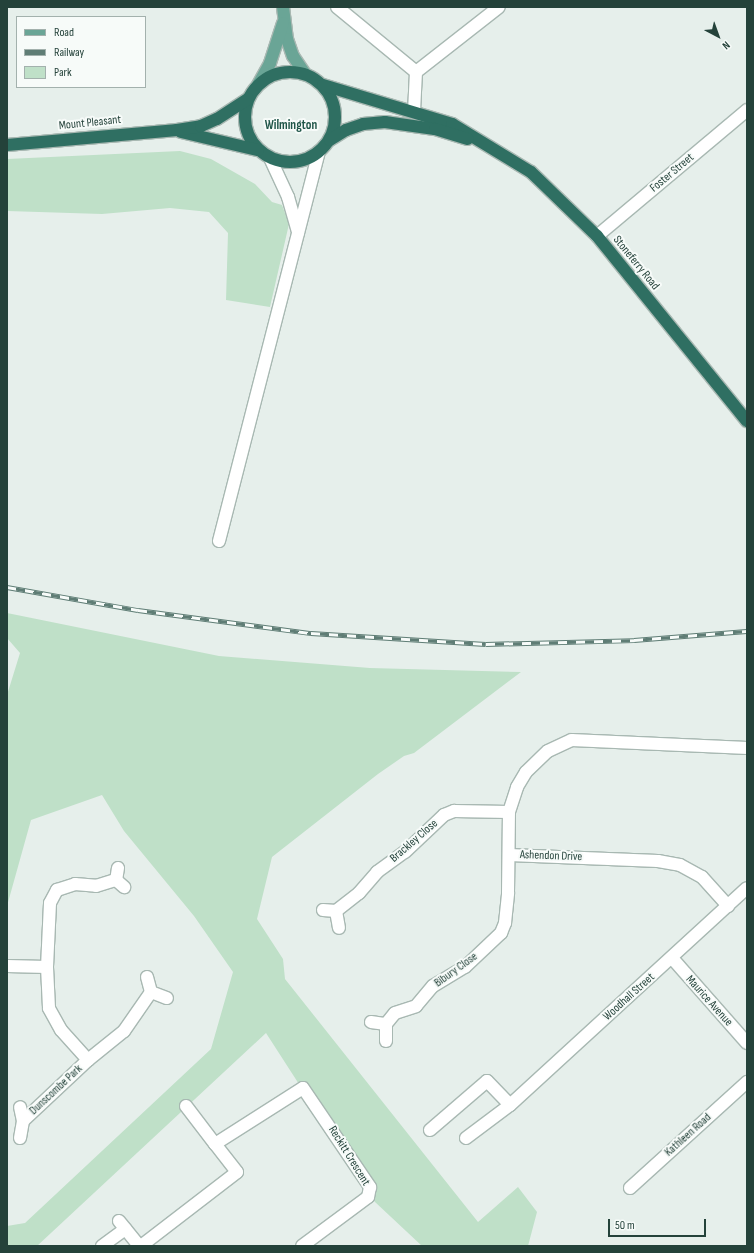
<!DOCTYPE html>
<style>
body{margin:0}
#map{position:relative;width:754px;height:1253px;overflow:hidden;background:#e6efeb;font-family:"Sofia Sans Condensed",sans-serif}
div>[style]{position:absolute}
.green>*{inset:0;background:#bfe0c8}
.roads{filter:drop-shadow(1px 0 #a8b8b2) drop-shadow(-1px 0 #a8b8b2) drop-shadow(0 1px #a8b8b2) drop-shadow(0 -1px #a8b8b2)}
.street>*{height:12px;margin:-6px;padding:0 6px;transform-origin:6px;border-radius:6px;background:#fff}
.primary>*{height:12px;margin:-6px;padding:0 6px;transform-origin:6px;border-radius:6px;background:#6aa596}
.highway>*{height:12px;margin:-6px;padding:0 6px;transform-origin:6px;border-radius:6px;background:#2f6f62}
.highway>.ring{margin:-6px;padding:0;box-sizing:content-box;background:none;border:12px solid #2f6f62;border-radius:50%}
.rail>*{height:4.5px;margin-top:-2.25px;transform-origin:0;background:repeating-linear-gradient(90deg,#f7fbf9 0 9px,#5f7d75 0 18px);box-sizing:border-box;border-block:1px solid #5f7d75}
span{translate:-50% -50%;white-space:nowrap;text-align:center;line-height:1.15;-webkit-text-stroke:4px #f7fbf9;paint-order:stroke}
.street-label{font-size:12px;color:#24423a}
.neighbourhood-label{font-size:13px;color:#1f5548;font-weight:700}
.frame{position:absolute;inset:0;border:8px solid #24423a;pointer-events:none}
.legend{position:absolute;left:16px;top:16px;width:130px;height:72px;box-sizing:border-box;background:#f7fbf9;border:1px solid #a3b1ad;margin:0;padding:5px 7px;list-style:none;font-size:12px;color:#24423a}
.legend li{display:flex;align-items:center;gap:8px;height:20px}
.legend b{width:20px;border:1px solid #a3b1ad}
.north{position:absolute;left:698px;top:16px;width:40px;height:40px;-webkit-text-stroke:3px #f7fbf9;paint-order:stroke;rotate:139deg;font-size:11px;font-weight:700;line-height:16px;text-align:center;color:#24423a}
.north::after{content:'';display:block;margin:auto;width:14px;height:18px;background:#24423a;clip-path:polygon(50% 0,100% 100%,50% 72%,0 100%)}
.scale{position:absolute;left:608px;top:1219px;width:98px;height:18px;box-sizing:border-box;border:2px solid #24423a;border-top:0;padding-left:5px;font-size:12px;line-height:14px;white-space:nowrap;color:#24423a;-webkit-text-stroke:3px #f7fbf9;paint-order:stroke}
</style>
<div id="map">
<div class="green">
<div style="clip-path:polygon(180px 151px,211px 159px,255px 184px,272px 202px,282px 205px,289px 224px,270px 307px,226px 300px,228px 233px,209px 212px,170px 208px,102px 214px,7px 211px,7px 159px)"></div>
<div style="clip-path:polygon(7px 613px,219px 656px,370px 668px,521px 672px,414px 753px,404px 756px,378px 774px,272px 857px,257px 919px,283px 959px,285px 979px,478px 1222px,518px 1187px,537px 1212px,528px 1246px,422px 1246px,375px 1202px,266px 1033px,37px 1246px,7px 1246px,7px 1226px,25px 1223px,211px 1049px,233px 972px,194px 916px,124px 831px,102px 795px,31px 820px,7px 906px,7px 695px,20px 653px,7px 638px)"></div>
</div>
<div class="roads">
<div class="street">
<div style="left:337px;top:7px;width:102px;rotate:39.4deg"></div>
<div style="left:416px;top:72px;width:40px;rotate:92.9deg"></div>
<div style="left:416px;top:72px;width:105px;rotate:-38.1deg"></div>
<div style="left:270px;top:158px;width:43px;rotate:65.2deg"></div>
<div style="left:288px;top:197px;width:37px;rotate:74deg"></div>
<div style="left:597px;top:236px;width:196px;rotate:-40deg"></div>
<div style="left:219px;top:541px;width:402px;rotate:-75.6deg"></div>
<div style="left:509px;top:855px;width:149px;rotate:2.3deg"></div>
<div style="left:658px;top:861px;width:22px;rotate:10deg"></div>
<div style="left:680px;top:865px;width:25px;rotate:29deg"></div>
<div style="left:702px;top:877px;width:39px;rotate:48deg"></div>
<div style="left:118px;top:868px;width:12px;rotate:99deg"></div>
<div style="left:116px;top:880px;width:11px;rotate:41deg"></div>
<div style="left:323px;top:910px;width:13px;rotate:4deg"></div>
<div style="left:336px;top:911px;width:17px;rotate:80deg"></div>
<div style="left:336px;top:911px;width:29px;rotate:-38deg"></div>
<div style="left:359px;top:893px;width:28px;rotate:-49deg"></div>
<div style="left:377px;top:872px;width:34px;rotate:-36deg"></div>
<div style="left:405px;top:852px;width:54px;rotate:-43.5deg"></div>
<div style="left:444px;top:815px;width:11px;rotate:-22deg"></div>
<div style="left:454px;top:811px;width:55px;rotate:1deg"></div>
<div style="left:672px;top:958px;width:113px;rotate:48.6deg"></div>
<div style="left:7px;top:966px;width:40px;rotate:1.4deg"></div>
<div style="left:147px;top:977px;width:16px;rotate:75deg"></div>
<div style="left:151px;top:992px;width:17px;rotate:21deg"></div>
<div style="left:371px;top:1022px;width:15px;rotate:8deg"></div>
<div style="left:386px;top:1024px;width:17px;rotate:90deg"></div>
<div style="left:386px;top:1024px;width:14px;rotate:-51deg"></div>
<div style="left:395px;top:1013px;width:22px;rotate:-18deg"></div>
<div style="left:416px;top:1006px;width:26px;rotate:-50deg"></div>
<div style="left:433px;top:986px;width:37px;rotate:-31deg"></div>
<div style="left:465px;top:967px;width:50px;rotate:-43.4deg"></div>
<div style="left:501px;top:933px;width:11px;rotate:-68deg"></div>
<div style="left:505px;top:923px;width:30px;rotate:-84deg"></div>
<div style="left:508px;top:893px;width:81px;rotate:-89.3deg"></div>
<div style="left:509px;top:812px;width:26px;rotate:-72deg"></div>
<div style="left:517px;top:787px;width:17px;rotate:-59deg"></div>
<div style="left:526px;top:772px;width:30px;rotate:-44deg"></div>
<div style="left:548px;top:751px;width:26px;rotate:-25deg"></div>
<div style="left:572px;top:740px;width:175px;rotate:2.6deg"></div>
<div style="left:88px;top:1060px;width:40px;rotate:-132deg"></div>
<div style="left:61px;top:1030px;width:25px;rotate:-119deg"></div>
<div style="left:49px;top:1008px;width:41px;rotate:-92.8deg"></div>
<div style="left:47px;top:967px;width:64px;rotate:-87.3deg"></div>
<div style="left:50px;top:903px;width:15px;rotate:-62deg"></div>
<div style="left:57px;top:890px;width:19px;rotate:-18deg"></div>
<div style="left:75px;top:884px;width:21px;rotate:5deg"></div>
<div style="left:96px;top:886px;width:21px;rotate:-17deg"></div>
<div style="left:186px;top:1106px;width:48px;rotate:52.7deg"></div>
<div style="left:23px;top:1121px;width:89px;rotate:-43.2deg"></div>
<div style="left:88px;top:1060px;width:46px;rotate:-38.9deg"></div>
<div style="left:124px;top:1031px;width:47px;rotate:-55.3deg"></div>
<div style="left:430px;top:1130px;width:75px;rotate:-40.7deg"></div>
<div style="left:487px;top:1081px;width:33px;rotate:46deg"></div>
<div style="left:20px;top:1138px;width:17px;rotate:-80deg"></div>
<div style="left:23px;top:1121px;width:14px;rotate:-102deg"></div>
<div style="left:466px;top:1138px;width:55px;rotate:-36.9deg"></div>
<div style="left:510px;top:1105px;width:321px;rotate:-42.5deg"></div>
<div style="left:630px;top:1188px;width:158px;rotate:-42.2deg"></div>
<div style="left:119px;top:1221px;width:32px;rotate:51deg"></div>
<div style="left:102px;top:1246px;width:29px;rotate:-36deg"></div>
<div style="left:141px;top:1246px;width:121px;rotate:-37.6deg"></div>
<div style="left:237px;top:1172px;width:36px;rotate:-128deg"></div>
<div style="left:215px;top:1144px;width:104px;rotate:-32.5deg"></div>
<div style="left:303px;top:1088px;width:120px;rotate:55.9deg"></div>
<div style="left:370px;top:1187px;width:10px;rotate:101deg"></div>
<div style="left:368px;top:1197px;width:82px;rotate:143.4deg"></div>
</div>
<div class="primary">
<div style="left:283px;top:7px;width:32px;rotate:83deg"></div>
<div style="left:287px;top:39px;width:18px;rotate:71deg"></div>
<div style="left:293px;top:56px;width:22px;rotate:56deg"></div>
<div style="left:258px;top:85px;width:25px;rotate:-61deg"></div>
<div style="left:270px;top:63px;width:42px;rotate:-72deg"></div>
</div>
<div class="highway">
<div class="ring" style="left:245px;top:72px;width:78px;height:78px"></div>
<div style="left:323px;top:85px;width:135px;rotate:16.8deg"></div>
<div style="left:452px;top:124px;width:92px;rotate:31.3deg"></div>
<div style="left:531px;top:172px;width:92px;rotate:44.1deg"></div>
<div style="left:597px;top:236px;width:238px;rotate:51deg"></div>
<div style="left:181px;top:132px;width:79px;rotate:13.2deg"></div>
<div style="left:330px;top:140px;width:19px;rotate:-32deg"></div>
<div style="left:346px;top:130px;width:18px;rotate:-19deg"></div>
<div style="left:363px;top:124px;width:22px;rotate:-5deg"></div>
<div style="left:385px;top:122px;width:50px;rotate:8deg"></div>
<div style="left:435px;top:129px;width:34px;rotate:17deg"></div>
<div style="left:7px;top:145px;width:171px;rotate:-5deg"></div>
<div style="left:177px;top:130px;width:24px;rotate:-9deg"></div>
<div style="left:201px;top:126px;width:17px;rotate:-24deg"></div>
<div style="left:217px;top:119px;width:37px;rotate:-33deg"></div>
</div>
</div>
<div class="rail">
<div style="left:7px;top:587px;width:133px;rotate:10deg"></div>
<div style="left:138px;top:610px;width:175px;rotate:7.6deg"></div>
<div style="left:311px;top:633px;width:175px;rotate:3.6deg"></div>
<div style="left:486px;top:644px;width:148px;rotate:-1.5deg"></div>
<div style="left:634px;top:640px;width:113px;rotate:-4.6deg"></div>
</div>
<div class="street-label">
<span style="left:90px;top:123px;rotate:-6deg">Mount Pleasant</span>
<span style="left:672px;top:173px;rotate:-40deg">Foster Street</span>
<span style="left:636px;top:263px;rotate:51deg">Stoneferry Road</span>
<span style="left:414px;top:841px;rotate:-41deg">Brackley Close</span>
<span style="left:551px;top:856px;rotate:2deg">Ashendon Drive</span>
<span style="left:456px;top:970px;rotate:-36deg">Bibury Close</span>
<span style="left:629px;top:997px;rotate:-42deg">Woodhall Street</span>
<span style="left:709px;top:1001px;rotate:48deg">Maurice Avenue</span>
<span style="left:56px;top:1090px;rotate:-43deg">Dunscombe Park</span>
<span style="left:688px;top:1135px;rotate:-42deg">Kathleen Road</span>
<span style="left:349px;top:1156px;rotate:58deg">Reckitt Crescent</span>
</div>
<div class="neighbourhood-label">
<span style="left:291px;top:125px">Wilmington</span>
</div>
<div class="frame"></div>
<ul class="legend">
<li><b style="height:5px;background:#6aa596"></b>Road</li>
<li><b style="height:5px;background:#5f7d75"></b>Railway</li>
<li><b style="height:11px;background:#bfe0c8"></b>Park</li>
</ul>
<div class="north">N</div>
<div class="scale">50 m</div>
</div>
